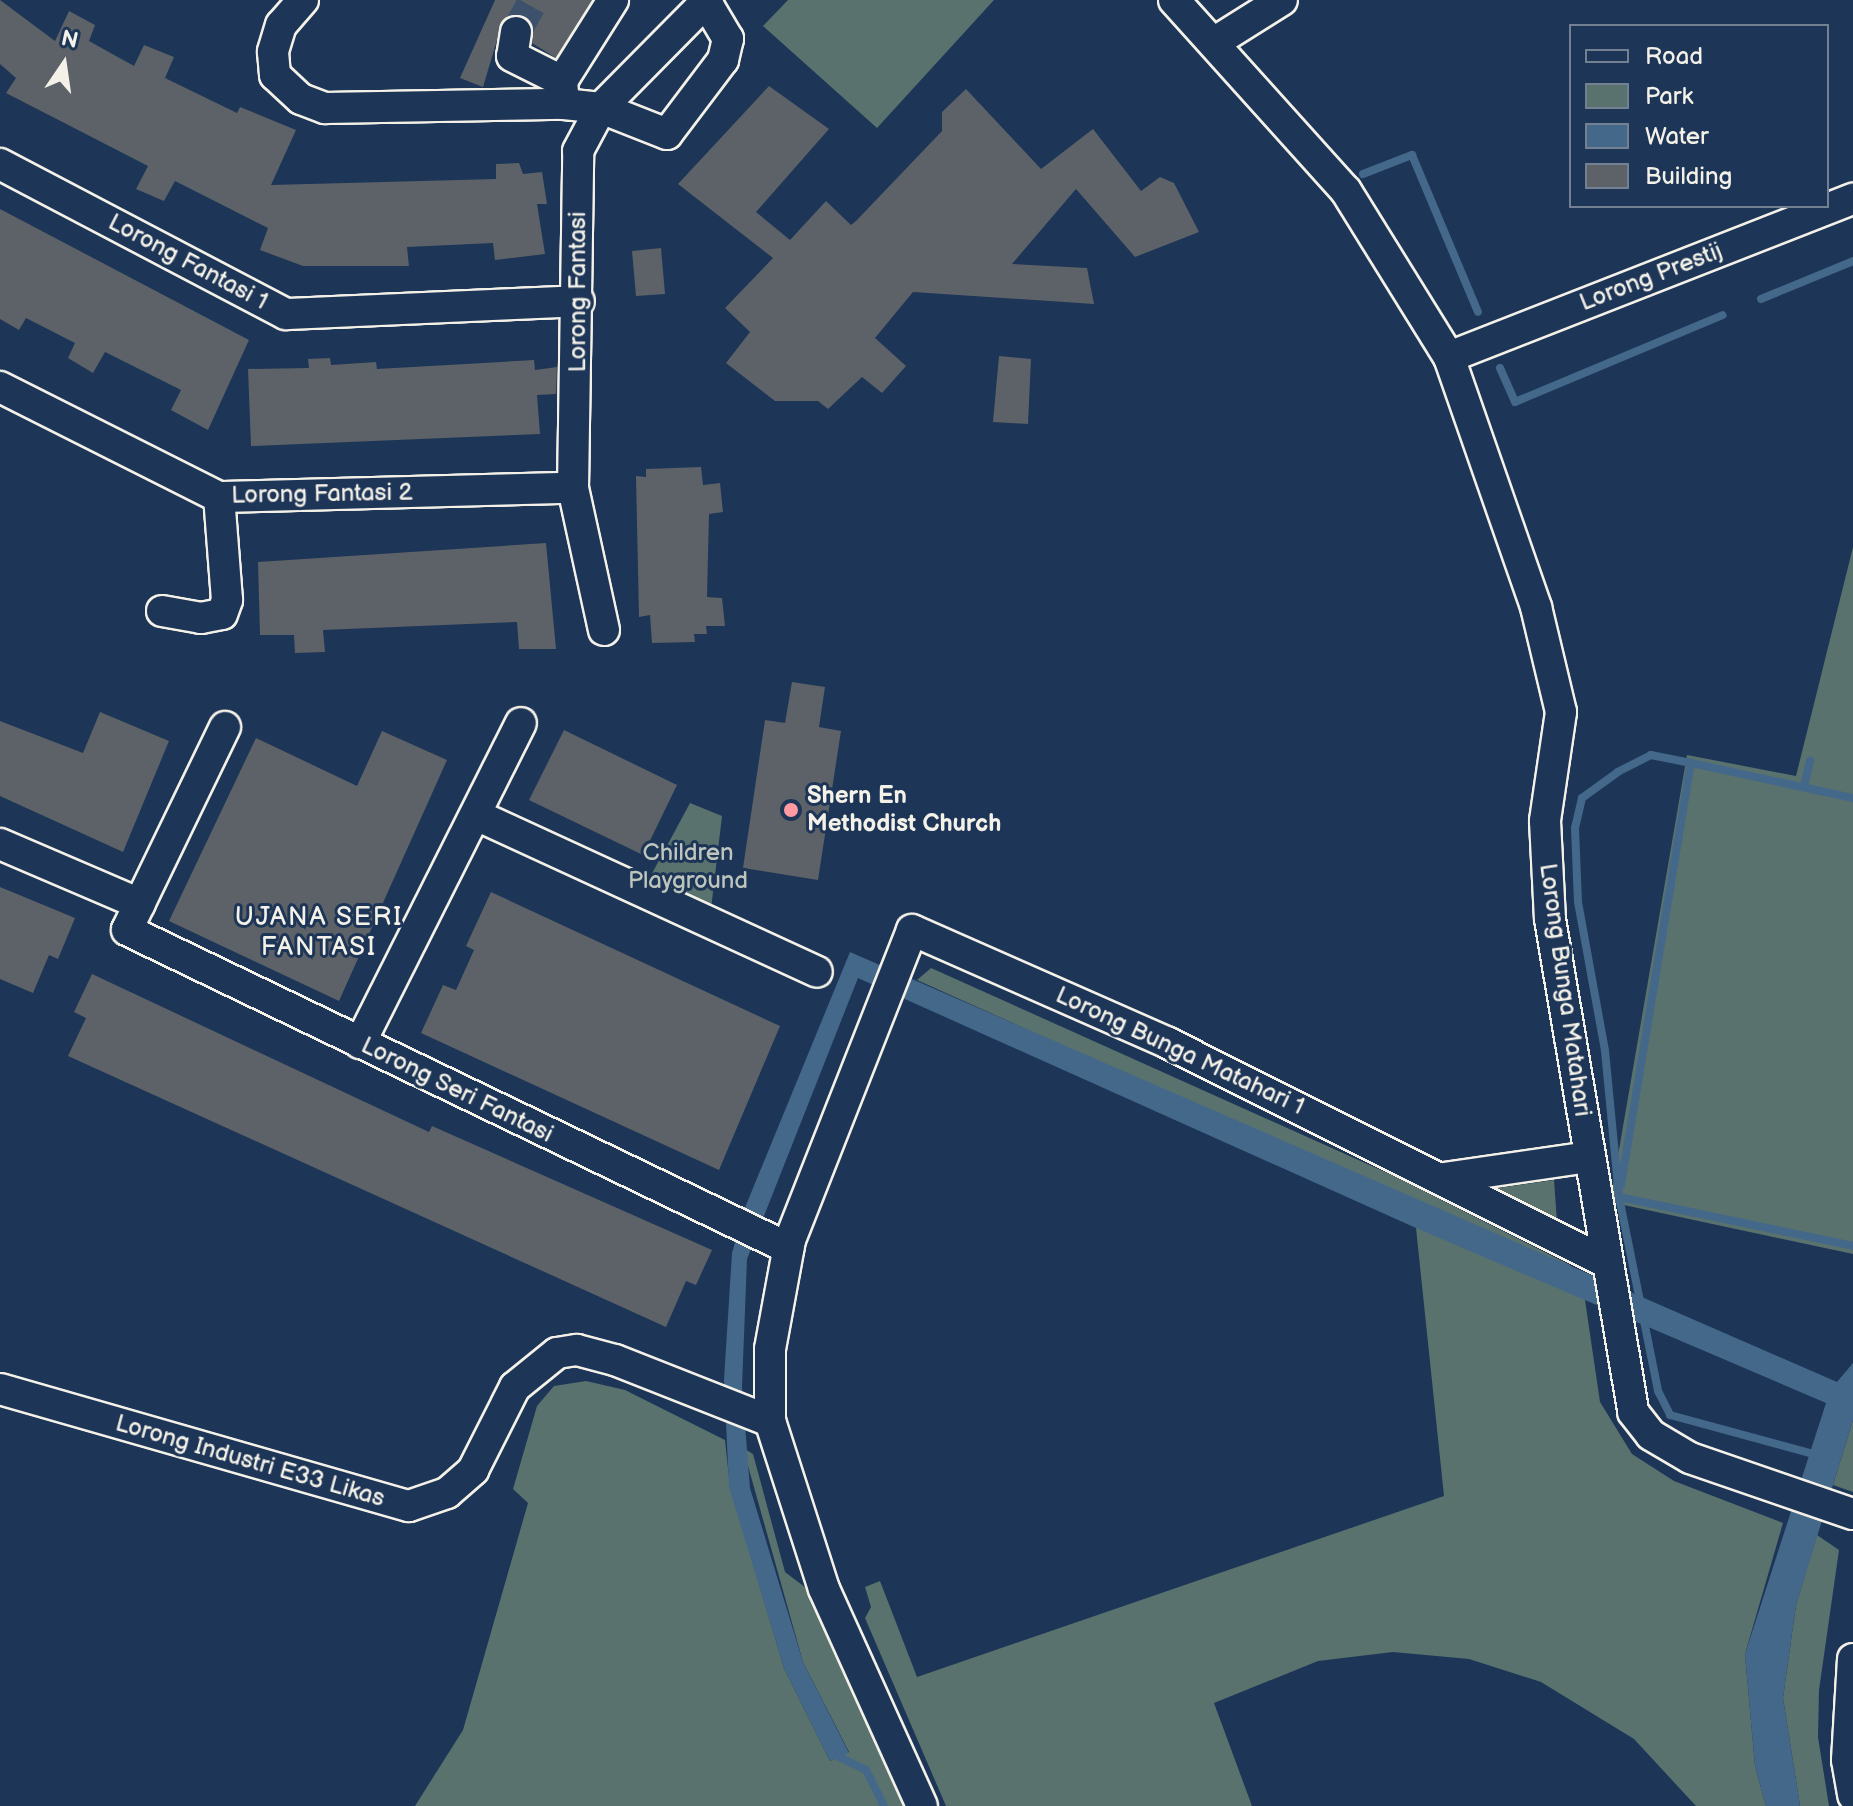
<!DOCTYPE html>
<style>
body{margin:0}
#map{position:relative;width:1853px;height:1806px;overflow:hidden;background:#1d3557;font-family:"Balsamiq Sans",sans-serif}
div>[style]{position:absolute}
.green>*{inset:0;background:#59726e}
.water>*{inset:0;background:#43688a}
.stream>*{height:8px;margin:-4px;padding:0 4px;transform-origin:4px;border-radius:4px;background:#43688a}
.building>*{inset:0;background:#5c6267}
.minor-tunnel>*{height:30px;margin-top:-15px;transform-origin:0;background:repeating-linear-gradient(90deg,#3d516d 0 30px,transparent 0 45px)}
.roads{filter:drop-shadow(2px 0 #f4f1e8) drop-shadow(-2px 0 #f4f1e8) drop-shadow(0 2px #f4f1e8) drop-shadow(0 -2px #f4f1e8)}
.minor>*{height:30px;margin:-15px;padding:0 15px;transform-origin:15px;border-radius:15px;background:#1d3557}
.dots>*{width:22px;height:22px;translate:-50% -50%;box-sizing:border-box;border:4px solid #1d3557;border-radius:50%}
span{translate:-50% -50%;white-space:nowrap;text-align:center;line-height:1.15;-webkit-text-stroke:6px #1d3557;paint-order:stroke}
.street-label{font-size:24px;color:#f4f1e8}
.poi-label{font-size:24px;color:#f4f1e8;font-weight:700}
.left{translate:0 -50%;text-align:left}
.park-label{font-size:24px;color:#bec5bd}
.neighbourhood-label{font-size:26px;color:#f4f1e8;letter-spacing:2px}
.legend{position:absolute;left:1569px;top:24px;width:260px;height:184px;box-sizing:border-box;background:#1d3557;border:2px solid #738091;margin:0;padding:10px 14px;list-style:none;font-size:24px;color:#f4f1e8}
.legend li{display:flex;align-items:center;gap:16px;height:40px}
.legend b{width:40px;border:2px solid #738091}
.north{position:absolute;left:24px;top:24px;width:80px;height:80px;-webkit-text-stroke:6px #1d3557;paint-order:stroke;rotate:13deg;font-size:22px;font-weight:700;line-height:32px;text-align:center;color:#f4f1e8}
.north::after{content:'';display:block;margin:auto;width:28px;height:36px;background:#f4f1e8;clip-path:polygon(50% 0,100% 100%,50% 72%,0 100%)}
</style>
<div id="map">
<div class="green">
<div style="clip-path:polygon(788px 0,994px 0,877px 128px,763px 26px)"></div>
<div style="clip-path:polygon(1853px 547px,1853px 1254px,1610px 1202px,1687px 755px,1796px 776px)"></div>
<div style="clip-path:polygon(690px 803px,722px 816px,711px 909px,649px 879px)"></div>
<div style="clip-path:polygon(931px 968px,1394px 1176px,1570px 1265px,1585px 1300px,1600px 1402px,1632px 1454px,1674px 1481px,1783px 1523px,1745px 1654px,1755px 1766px,1766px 1806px,1696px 1806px,1634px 1739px,1541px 1682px,1469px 1659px,1393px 1652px,1318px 1661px,1214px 1703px,1252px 1806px,946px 1806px,865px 1618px,871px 1607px,865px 1587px,880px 1581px,917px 1677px,1444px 1496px,1416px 1228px,1425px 1208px,917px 980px)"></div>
<div style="clip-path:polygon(1554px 1180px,1557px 1222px,1491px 1189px)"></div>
<div style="clip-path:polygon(586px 1381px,625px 1390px,725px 1440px,730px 1487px,784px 1668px,830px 1761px,849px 1752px,803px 1662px,743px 1448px,753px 1454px,785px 1572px,810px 1591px,905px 1806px,415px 1806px,463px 1730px,528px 1503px,513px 1489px,537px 1406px,554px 1386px)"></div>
<div style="clip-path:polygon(1853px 1420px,1853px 1492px,1833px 1485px)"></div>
<div style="clip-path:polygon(1817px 1535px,1839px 1550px,1819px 1690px,1818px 1737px,1829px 1806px,1800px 1806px,1783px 1698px,1796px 1605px)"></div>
</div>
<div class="water">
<div style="clip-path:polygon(850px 952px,1837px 1382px,1853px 1363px,1853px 1420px,1796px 1605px,1783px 1698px,1800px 1806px,1766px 1806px,1755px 1766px,1745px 1654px,1826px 1403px,1416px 1228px,858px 978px,747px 1259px,742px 1387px,750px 1488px,803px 1662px,849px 1753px,830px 1761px,784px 1668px,729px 1487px,724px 1380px,732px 1253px,744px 1210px)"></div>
</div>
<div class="stream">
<div style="left:1363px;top:174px;width:53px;rotate:-21.2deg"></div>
<div style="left:1412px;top:155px;width:170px;rotate:67.2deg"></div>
<div style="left:1761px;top:299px;width:100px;rotate:-22.4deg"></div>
<div style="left:1500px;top:368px;width:37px;rotate:66deg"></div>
<div style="left:1515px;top:402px;width:225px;rotate:-22.7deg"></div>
<div style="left:1691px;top:763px;width:41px;rotate:-168.7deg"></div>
<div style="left:1651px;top:755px;width:37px;rotate:153deg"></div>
<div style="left:1618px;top:772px;width:44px;rotate:144.2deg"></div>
<div style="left:1582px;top:798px;width:31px;rotate:103deg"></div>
<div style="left:1575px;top:828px;width:74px;rotate:87.7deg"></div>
<div style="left:1578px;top:902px;width:151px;rotate:79.7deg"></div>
<div style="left:1605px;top:1051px;width:147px;rotate:84.5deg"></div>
<div style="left:1619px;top:1197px;width:198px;rotate:78.6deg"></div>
<div style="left:1658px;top:1391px;width:27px;rotate:63deg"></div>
<div style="left:1670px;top:1415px;width:152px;rotate:15.2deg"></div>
<div style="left:1804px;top:787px;width:27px;rotate:-77deg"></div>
<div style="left:1621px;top:1185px;width:428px;rotate:-80.6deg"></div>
<div style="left:1691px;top:763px;width:166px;rotate:12.2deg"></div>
<div style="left:1619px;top:1197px;width:239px;rotate:11.8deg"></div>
<div style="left:839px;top:1757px;width:30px;rotate:26deg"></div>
<div style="left:866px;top:1770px;width:40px;rotate:63.4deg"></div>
</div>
<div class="building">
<div style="clip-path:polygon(0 0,55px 41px,69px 11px,95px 25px,89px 41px,134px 66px,144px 45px,174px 57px,165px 78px,237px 113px,240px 107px,296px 130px,271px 185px,496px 179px,496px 164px,519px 163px,523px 174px,542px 172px,547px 204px,537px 204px,545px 254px,495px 260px,493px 243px,407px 247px,409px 266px,303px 266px,260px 250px,268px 228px,175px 181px,164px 201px,136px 189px,148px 166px,6px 93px,16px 78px,0 64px)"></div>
<div style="clip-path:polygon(495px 0,592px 0,556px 58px,532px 43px,527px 18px,503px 20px,483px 87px,460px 78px)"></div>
<div style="clip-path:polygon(769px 86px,829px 129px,756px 212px,790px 240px,826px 201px,851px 225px,856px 221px,942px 131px,942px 112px,966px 89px,1041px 169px,1093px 129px,1141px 191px,1160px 177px,1174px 183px,1199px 232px,1135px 257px,1076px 189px,1012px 264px,1087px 268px,1094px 304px,913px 292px,875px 338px,906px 366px,882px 393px,862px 377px,828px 409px,818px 401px,775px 401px,726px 363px,750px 332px,725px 308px,773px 258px,678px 184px)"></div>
<div style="clip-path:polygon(0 209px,249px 340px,208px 430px,171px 410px,181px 390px,105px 352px,93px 373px,68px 358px,75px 343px,26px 318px,19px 330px,0 319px)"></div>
<div style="clip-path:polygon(661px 248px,665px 294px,636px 296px,632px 251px)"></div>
<div style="clip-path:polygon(999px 356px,1031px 359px,1028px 424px,993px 422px)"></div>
<div style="clip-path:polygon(330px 358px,331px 365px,376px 362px,377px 369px,534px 360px,535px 370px,557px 367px,556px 394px,537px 395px,540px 434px,251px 446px,248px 369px,309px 368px,308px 359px)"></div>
<div style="clip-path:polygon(701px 467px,703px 485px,720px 483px,723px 512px,709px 514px,707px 597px,722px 598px,725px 626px,706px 626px,707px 634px,694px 634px,695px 642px,652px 643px,650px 615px,639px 617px,636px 476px,646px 477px,646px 469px)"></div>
<div style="clip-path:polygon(546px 543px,556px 649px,519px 649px,517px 622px,323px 630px,325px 652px,295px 653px,294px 635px,260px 635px,258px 562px)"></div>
<div style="clip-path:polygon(792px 682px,825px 687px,819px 727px,841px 731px,818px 880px,743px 868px,765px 720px,785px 723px)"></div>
<div style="clip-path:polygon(100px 712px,169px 741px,123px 852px,0 796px,0 721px,83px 753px)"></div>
<div style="clip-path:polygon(564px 730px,677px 785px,643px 855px,529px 800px)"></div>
<div style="clip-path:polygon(382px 731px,447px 760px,339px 1001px,169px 921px,256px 738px,357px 786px)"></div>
<div style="clip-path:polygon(0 887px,75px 918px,58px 959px,49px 955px,33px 993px,0 979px)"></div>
<div style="clip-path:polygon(491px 892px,780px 1026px,719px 1170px,421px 1033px,443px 985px,456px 990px,474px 950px,466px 946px)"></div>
<div style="clip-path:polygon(92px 974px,429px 1132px,432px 1126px,712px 1250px,696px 1285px,686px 1281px,666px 1327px,68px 1056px,86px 1018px,74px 1012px)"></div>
</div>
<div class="minor-tunnel">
<div style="left:516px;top:32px;width:37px;rotate:-61deg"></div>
</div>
<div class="roads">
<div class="minor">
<div style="left:303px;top:0;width:33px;rotate:131deg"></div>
<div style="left:281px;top:25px;width:28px;rotate:107deg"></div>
<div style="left:273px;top:52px;width:23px;rotate:85deg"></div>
<div style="left:275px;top:75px;width:35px;rotate:43deg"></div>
<div style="left:301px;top:99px;width:26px;rotate:21deg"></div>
<div style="left:325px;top:108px;width:239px;rotate:-1deg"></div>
<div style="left:564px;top:104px;width:37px;rotate:6deg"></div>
<div style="left:601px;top:108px;width:71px;rotate:21.5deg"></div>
<div style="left:667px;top:134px;width:93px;rotate:-52.9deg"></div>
<div style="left:723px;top:60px;width:22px;rotate:-77deg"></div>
<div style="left:728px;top:39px;width:43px;rotate:-120.7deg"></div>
<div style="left:1174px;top:0;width:257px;rotate:48deg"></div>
<div style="left:1346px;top:191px;width:195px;rotate:58.2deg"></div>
<div style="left:1449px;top:357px;width:265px;rotate:70.8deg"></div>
<div style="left:1536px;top:607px;width:108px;rotate:76.6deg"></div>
<div style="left:1561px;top:712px;width:110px;rotate:98.4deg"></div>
<div style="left:1545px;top:821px;width:98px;rotate:87.1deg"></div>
<div style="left:1550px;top:919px;width:500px;rotate:80.4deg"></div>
<div style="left:1633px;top:1412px;width:29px;rotate:52deg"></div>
<div style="left:1651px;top:1435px;width:45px;rotate:30.5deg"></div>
<div style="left:1690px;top:1458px;width:172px;rotate:19deg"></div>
<div style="left:516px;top:32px;width:24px;rotate:99deg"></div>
<div style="left:512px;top:56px;width:56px;rotate:26.6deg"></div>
<div style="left:1215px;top:42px;width:79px;rotate:-32.1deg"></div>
<div style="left:564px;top:104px;width:23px;rotate:-95deg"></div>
<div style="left:562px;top:81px;width:96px;rotate:-57.8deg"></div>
<div style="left:0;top:164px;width:323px;rotate:27.7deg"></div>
<div style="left:286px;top:314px;width:293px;rotate:-2.5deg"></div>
<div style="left:1449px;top:357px;width:434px;rotate:-21.4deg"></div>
<div style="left:0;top:387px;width:245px;rotate:26.7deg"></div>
<div style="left:219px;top:497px;width:354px;rotate:-1.5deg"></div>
<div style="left:162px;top:611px;width:40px;rotate:10deg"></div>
<div style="left:201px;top:618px;width:21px;rotate:-11deg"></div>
<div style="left:222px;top:614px;width:15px;rotate:-70deg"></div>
<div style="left:227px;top:600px;width:103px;rotate:-94.4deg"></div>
<div style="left:604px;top:630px;width:145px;rotate:-102.3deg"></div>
<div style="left:573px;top:488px;width:337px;rotate:-89.1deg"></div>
<div style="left:578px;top:151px;width:49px;rotate:-61.9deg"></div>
<div style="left:601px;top:108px;width:152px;rotate:-45.3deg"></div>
<div style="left:225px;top:727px;width:225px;rotate:115.8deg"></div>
<div style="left:127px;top:930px;width:734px;rotate:25.69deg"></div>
<div style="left:476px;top:815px;width:375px;rotate:24.7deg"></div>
<div style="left:0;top:844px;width:152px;rotate:23.2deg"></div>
<div style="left:360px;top:1043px;width:358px;rotate:-63.3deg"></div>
<div style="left:1445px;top:1178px;width:146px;rotate:-8.3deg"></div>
<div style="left:0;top:1389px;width:425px;rotate:16deg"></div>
<div style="left:409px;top:1506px;width:40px;rotate:-18.9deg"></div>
<div style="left:447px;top:1493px;width:35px;rotate:-41deg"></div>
<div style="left:473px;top:1470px;width:93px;rotate:-63.2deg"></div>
<div style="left:515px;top:1387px;width:54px;rotate:-39deg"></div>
<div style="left:557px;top:1353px;width:20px;rotate:-9deg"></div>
<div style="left:577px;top:1350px;width:39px;rotate:15deg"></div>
<div style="left:615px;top:1360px;width:167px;rotate:21.5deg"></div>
<div style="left:1853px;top:1659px;width:101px;rotate:93.4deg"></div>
<div style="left:1847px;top:1760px;width:36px;rotate:80deg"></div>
<div style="left:922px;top:1806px;width:238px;rotate:-114.3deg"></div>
<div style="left:824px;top:1589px;width:176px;rotate:-107.8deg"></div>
<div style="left:770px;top:1421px;width:72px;rotate:-90deg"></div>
<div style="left:770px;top:1349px;width:111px;rotate:-79.6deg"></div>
<div style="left:790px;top:1240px;width:333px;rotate:-68.5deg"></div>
<div style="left:912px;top:930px;width:280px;rotate:23.8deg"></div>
<div style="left:1168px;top:1043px;width:487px;rotate:26.6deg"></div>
</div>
</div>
<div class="dots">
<div style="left:791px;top:810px;background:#ff9aa2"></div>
</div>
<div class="street-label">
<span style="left:188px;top:262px;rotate:28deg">Lorong Fantasi 1</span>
<span style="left:1651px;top:277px;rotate:-21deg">Lorong Prestij</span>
<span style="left:578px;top:292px;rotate:-90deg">Lorong Fantasi</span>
<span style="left:322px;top:494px;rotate:-1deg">Lorong Fantasi 2</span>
<span style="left:1565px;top:990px;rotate:82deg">Lorong Bunga Matahari</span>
<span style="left:1180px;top:1051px;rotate:25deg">Lorong Bunga Matahari 1</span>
<span style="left:457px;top:1090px;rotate:26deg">Lorong Seri Fantasi</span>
<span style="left:250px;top:1461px;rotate:16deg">Lorong Industri E33 Likas</span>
</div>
<div class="poi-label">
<span class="left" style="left:807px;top:810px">Shern En<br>Methodist Church</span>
</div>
<div class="park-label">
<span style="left:688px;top:867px">Children<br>Playground</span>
</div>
<div class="neighbourhood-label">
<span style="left:319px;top:933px">UJANA SERI<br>FANTASI</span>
</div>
<ul class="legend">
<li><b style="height:10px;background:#1d3557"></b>Road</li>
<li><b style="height:22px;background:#59726e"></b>Park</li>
<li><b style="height:22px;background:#43688a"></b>Water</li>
<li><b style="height:22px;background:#5c6267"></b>Building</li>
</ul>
<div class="north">N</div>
</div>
